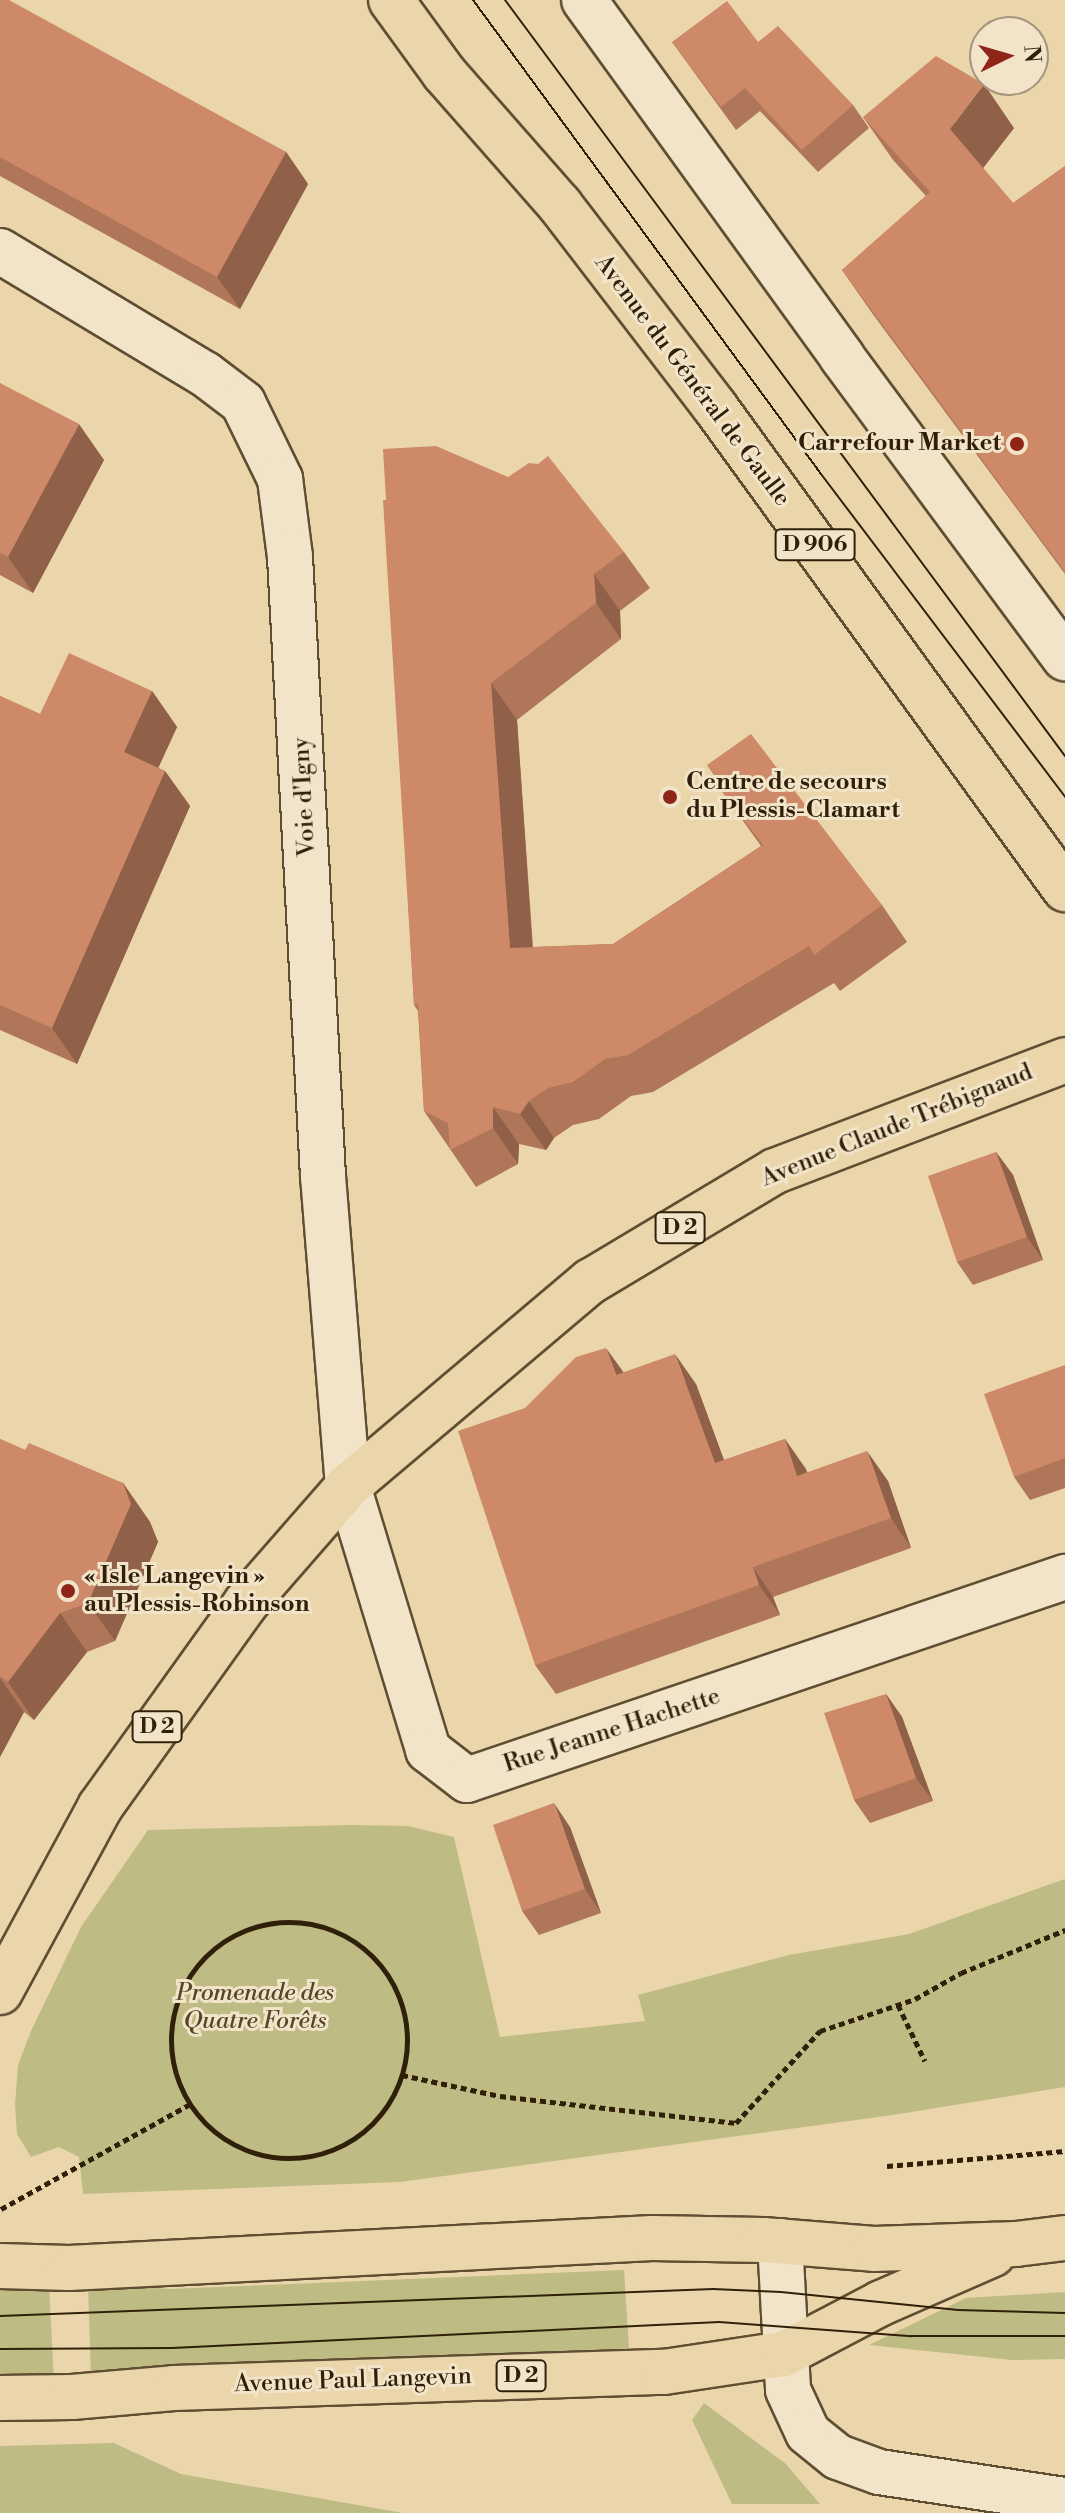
<!DOCTYPE html>
<meta charset="utf-8">
<style>
body{margin:0}
#map{position:relative;width:1065px;height:2513px;overflow:hidden;background:#ebd6ac;font-family:"Libre Bodoni",serif}
div>[style]{position:absolute}
.green>*{inset:0;background:#bebc84}
.path>*{height:5px;margin-top:-2.5px;transform-origin:0;background:repeating-linear-gradient(90deg,#302009 0 6px,transparent 0 10px)}
.path>.ring{margin:-2.5px;padding:0;box-sizing:content-box;background:none;border:5px solid #302009;border-radius:50%}
.roads{filter:drop-shadow(2px 0 #5f4e32) drop-shadow(-2px 0 #5f4e32) drop-shadow(0 2px #5f4e32) drop-shadow(0 -2px #5f4e32)}
.minor>*{height:44px;margin:-22px;padding:0 22px;transform-origin:22px;border-radius:22px;background:#f2e4c9}
.major>*{height:44px;margin:-22px;padding:0 22px;transform-origin:22px;border-radius:22px;background:#ebd6ac}
.tram>*{height:2px;margin:-1px;padding:0 1px;transform-origin:1px;border-radius:1px;background:#302009}
.wall>*{inset:0;background:#b07659}
.shaded-wall>*{inset:0;background:#906049}
.building>*{inset:0;background:#cd8968}
.dots>*{width:22px;height:22px;translate:-50% -50%;box-sizing:border-box;border:4px solid #f2e4c9;border-radius:50%}
span{translate:-50% -50%;white-space:nowrap;text-align:center;line-height:1.15;-webkit-text-stroke:6px #f2e4c9;paint-order:stroke}
.shield-label span{padding:2px 6px;background:#f2e4c9;border:2px solid;border-radius:6px;-webkit-text-stroke-width:0}
.shield-label{font-size:22px;color:#302009;font-weight:700}
.street-label{font-size:24px;color:#302009}
.poi-label{font-size:24px;color:#302009;font-weight:700}
.right{translate:-100% -50%;text-align:right}
.left{translate:0 -50%;text-align:left}
.park-label{font-size:24px;color:#544728;font-style:italic}
.north{position:absolute;left:969px;top:16px;width:80px;height:80px;box-sizing:border-box;background:#f2e4c9;border:2px solid #a4967c;border-radius:50%;rotate:85deg;font-size:22px;font-weight:700;line-height:32px;text-align:center;color:#302009}
.north::after{content:'';display:block;margin:auto;width:28px;height:36px;background:#8f2418;clip-path:polygon(50% 0,100% 100%,50% 72%,0 100%)}
</style>
<div id="map">
<div class="green">
<div style="clip-path:polygon(351px 1825px,408px 1826px,454px 1837px,500px 2037px,645px 2021px,638px 1995px,789px 1955px,909px 1934px,1065px 1879px,1065px 2087px,893px 2115px,400px 2182px,83px 2194px,79px 2157px,59px 2147px,31px 2157px,17px 2134px,15px 2105px,18px 2065px,31px 2031px,81px 1927px,148px 1830px)"></div>
<div style="clip-path:polygon(624px 2270px,629px 2348px,515px 2361px,91px 2381px,88px 2284px,170px 2289px)"></div>
<div style="clip-path:polygon(49px 2285px,54px 2381px,0 2376px,0 2289px)"></div>
<div style="clip-path:polygon(1065px 2292px,1065px 2359px,1012px 2360px,869px 2345px,966px 2298px)"></div>
<div style="clip-path:polygon(704px 2403px,786px 2464px,820px 2504px,732px 2504px,692px 2420px)"></div>
<div style="clip-path:polygon(114px 2443px,181px 2474px,403px 2513px,0 2513px,0 2446px)"></div>
</div>
<div class="path">
<div class="ring" style="left:171px;top:1922px;width:231px;height:231px"></div>
<div style="left:898px;top:2005px;width:62px;rotate:64.3deg"></div>
<div style="left:402px;top:2075px;width:100px;rotate:12.1deg"></div>
<div style="left:500px;top:2096px;width:238px;rotate:6.5deg"></div>
<div style="left:736px;top:2123px;width:125px;rotate:-47.6deg"></div>
<div style="left:820px;top:2031px;width:100px;rotate:-18.6deg"></div>
<div style="left:915px;top:1999px;width:53px;rotate:-29.5deg"></div>
<div style="left:961px;top:1973px;width:113px;rotate:-22.5deg"></div>
<div style="left:887px;top:2166px;width:179px;rotate:-4.8deg"></div>
<div style="left:1px;top:2209px;width:215px;rotate:-29deg"></div>
</div>
<div class="roads">
<div class="minor">
<div style="left:584px;top:0;width:440px;rotate:54.1deg"></div>
<div style="left:842px;top:357px;width:375px;rotate:53.5deg"></div>
<div style="left:0;top:251px;width:239px;rotate:31deg"></div>
<div style="left:205px;top:374px;width:48px;rotate:37.3deg"></div>
<div style="left:243px;top:403px;width:85px;rotate:64deg"></div>
<div style="left:280px;top:479px;width:79px;rotate:82.7deg"></div>
<div style="left:290px;top:557px;width:620px;rotate:86.95deg"></div>
<div style="left:323px;top:1176px;width:311px;rotate:85.4deg"></div>
<div style="left:348px;top:1486px;width:276px;rotate:73.1deg"></div>
<div style="left:428px;top:1750px;width:49px;rotate:37.6deg"></div>
<div style="left:467px;top:1780px;width:632px;rotate:-18.75deg"></div>
<div style="left:780px;top:2241px;width:149px;rotate:86.9deg"></div>
<div style="left:788px;top:2390px;width:47px;rotate:65.1deg"></div>
<div style="left:808px;top:2433px;width:38px;rotate:39deg"></div>
<div style="left:838px;top:2457px;width:44px;rotate:20.1deg"></div>
<div style="left:879px;top:2472px;width:188px;rotate:8.6deg"></div>
</div>
<div class="major">
<div style="left:391px;top:0;width:90px;rotate:54deg"></div>
<div style="left:444px;top:73px;width:176px;rotate:48.7deg"></div>
<div style="left:560px;top:205px;width:255px;rotate:52.5deg"></div>
<div style="left:715px;top:407px;width:596px;rotate:54.02deg"></div>
<div style="left:0;top:1992px;width:210px;rotate:-61.6deg"></div>
<div style="left:100px;top:1807px;width:251px;rotate:-54.4deg"></div>
<div style="left:246px;top:1603px;width:155px;rotate:-48.9deg"></div>
<div style="left:348px;top:1486px;width:318px;rotate:-40.2deg"></div>
<div style="left:591px;top:1281px;width:214px;rotate:-30.9deg"></div>
<div style="left:775px;top:1171px;width:311px;rotate:-20.9deg"></div>
<div style="left:0;top:2266px;width:69px;rotate:1.7deg"></div>
<div style="left:69px;top:2268px;width:584px;rotate:-2.95deg"></div>
<div style="left:652px;top:2238px;width:111px;rotate:1deg"></div>
<div style="left:763px;top:2240px;width:111px;rotate:4.6deg"></div>
<div style="left:874px;top:2249px;width:142px;rotate:-2deg"></div>
<div style="left:1016px;top:2244px;width:49px;rotate:-7deg"></div>
<div style="left:0;top:2398px;width:72px;rotate:-0.8deg"></div>
<div style="left:72px;top:2397px;width:102px;rotate:-5deg"></div>
<div style="left:174px;top:2388px;width:490px;rotate:-1.9deg"></div>
<div style="left:664px;top:2372px;width:121px;rotate:-8.5deg"></div>
<div style="left:784px;top:2354px;width:110px;rotate:-27.7deg"></div>
<div style="left:881px;top:2303px;width:122px;rotate:-23.6deg"></div>
</div>
</div>
<div class="tram">
<div style="left:473px;top:0;width:588px;rotate:53.71deg"></div>
<div style="left:821px;top:474px;width:405px;rotate:52.9deg"></div>
<div style="left:505px;top:0;width:941px;rotate:53.47deg"></div>
<div style="left:0;top:2316px;width:714px;rotate:-2.17deg"></div>
<div style="left:713px;top:2289px;width:68px;rotate:2.5deg"></div>
<div style="left:781px;top:2292px;width:178px;rotate:5.8deg"></div>
<div style="left:958px;top:2310px;width:107px;rotate:1.6deg"></div>
<div style="left:0;top:2349px;width:172px;rotate:-0.3deg"></div>
<div style="left:172px;top:2348px;width:548px;rotate:-2.72deg"></div>
<div style="left:719px;top:2322px;width:193px;rotate:4.2deg"></div>
<div style="left:911px;top:2336px;width:154px"></div>
</div>
<div class="wall">
<div style="clip-path:polygon(0 0,286px 152px,308px 184px,240px 309px,0 176px)"></div>
<div style="clip-path:polygon(672px 42px,758px 42px,853px 105px,869px 128px,818px 172px,760px 111px,736px 130px)"></div>
<div style="clip-path:polygon(863px 117px,1014px 128px,983px 168px,1013px 203px,1065px 166px,1065px 574px,872px 313px,842px 270px,926px 196px,893px 160px)"></div>
<div style="clip-path:polygon(0 383px,104px 460px,33px 593px,0 575px)"></div>
<div style="clip-path:polygon(386px 500px,624px 552px,650px 588px,620px 611px,621px 639px,517px 720px,533px 947px,613px 944px,761px 846px,721px 790px,723px 788px,707px 765px,882px 905px,907px 942px,840px 991px,834px 983px,653px 1092px,631px 1096px,599px 1119px,573px 1125px,554px 1138px,546px 1150px,519px 1144px,518px 1164px,476px 1187px,424px 1111px,418px 1011px,414px 1005px)"></div>
<div style="clip-path:polygon(152px 691px,177px 727px,158px 768px,165px 771px,190px 806px,77px 1064px,0 1030px,0 696px,40px 714px)"></div>
<div style="clip-path:polygon(996px 1152px,1013px 1175px,1043px 1260px,973px 1285px,957px 1262px)"></div>
<div style="clip-path:polygon(1065px 1365px,1065px 1488px,1030px 1500px,1014px 1477px)"></div>
<div style="clip-path:polygon(624px 1372px,696px 1384px,724px 1460px,785px 1439px,807px 1472px,888px 1481px,911px 1548px,773px 1597px,780px 1615px,556px 1694px,535px 1665px)"></div>
<div style="clip-path:polygon(0 1439px,25px 1450px,123px 1483px,150px 1522px,158px 1542px,115px 1641px,87px 1652px,34px 1720px,24px 1712px,0 1757px)"></div>
<div style="clip-path:polygon(886px 1694px,902px 1717px,933px 1801px,870px 1823px,854px 1800px)"></div>
<div style="clip-path:polygon(570px 1827px,601px 1913px,539px 1935px,522px 1911px)"></div>
</div>
<div class="shaded-wall">
<div style="clip-path:polygon(984px 84px,1014px 128px,980px 172px,950px 129px)"></div>
<div style="clip-path:polygon(286px 152px,308px 184px,240px 309px,217px 277px)"></div>
<div style="clip-path:polygon(79px 424px,104px 460px,33px 593px,8px 557px)"></div>
<div style="clip-path:polygon(594px 574px,620px 611px,621px 639px,596px 603px)"></div>
<div style="clip-path:polygon(491px 683px,517px 720px,535px 985px,510px 948px)"></div>
<div style="clip-path:polygon(152px 691px,177px 727px,149px 788px,124px 752px)"></div>
<div style="clip-path:polygon(165px 771px,190px 806px,77px 1064px,52px 1028px)"></div>
<div style="clip-path:polygon(529px 1101px,554px 1138px,546px 1150px,520px 1114px)"></div>
<div style="clip-path:polygon(493px 1107px,519px 1144px,518px 1164px,493px 1128px)"></div>
<div style="clip-path:polygon(996px 1152px,1013px 1175px,1043px 1260px,1027px 1237px)"></div>
<div style="clip-path:polygon(606px 1348px,627px 1377px,616px 1375px)"></div>
<div style="clip-path:polygon(675px 1354px,696px 1384px,736px 1493px,715px 1463px)"></div>
<div style="clip-path:polygon(785px 1439px,806px 1469px,817px 1506px,797px 1476px)"></div>
<div style="clip-path:polygon(867px 1451px,888px 1481px,911px 1548px,891px 1518px)"></div>
<div style="clip-path:polygon(123px 1483px,150px 1522px,158px 1542px,115px 1641px,88px 1603px)"></div>
<div style="clip-path:polygon(753px 1567px,773px 1597px,780px 1615px,759px 1585px)"></div>
<div style="clip-path:polygon(60px 1613px,87px 1652px,34px 1720px,8px 1682px)"></div>
<div style="clip-path:polygon(0 1678px,24px 1712px,0 1757px)"></div>
<div style="clip-path:polygon(886px 1694px,902px 1717px,933px 1801px,916px 1778px)"></div>
<div style="clip-path:polygon(554px 1803px,570px 1827px,601px 1913px,585px 1889px)"></div>
</div>
<div class="building">
<div style="clip-path:polygon(0 0,9px 0,286px 152px,217px 277px,0 157px)"></div>
<div style="clip-path:polygon(727px 1px,758px 42px,778px 26px,853px 105px,802px 150px,745px 88px,721px 107px,672px 42px)"></div>
<div style="clip-path:polygon(936px 56px,984px 84px,950px 129px,1013px 203px,1065px 166px,1065px 572px,842px 270px,930px 192px,863px 117px)"></div>
<div style="clip-path:polygon(0 383px,79px 424px,8px 557px,0 553px)"></div>
<div style="clip-path:polygon(436px 446px,508px 477px,529px 463px,538px 464px,548px 456px,624px 552px,594px 574px,596px 603px,491px 683px,510px 948px,613px 944px,763px 845px,721px 790px,725px 788px,707px 765px,751px 734px,882px 905px,814px 955px,809px 946px,628px 1055px,605px 1059px,573px 1082px,548px 1088px,529px 1101px,520px 1114px,493px 1107px,493px 1128px,450px 1150px,448px 1123px,424px 1111px,418px 1004px,414px 1005px,383px 500px,386px 500px,383px 449px)"></div>
<div style="clip-path:polygon(69px 653px,152px 691px,124px 752px,165px 771px,52px 1028px,0 1005px,0 696px,40px 714px)"></div>
<div style="clip-path:polygon(996px 1152px,1027px 1237px,957px 1262px,928px 1176px)"></div>
<div style="clip-path:polygon(606px 1348px,616px 1375px,675px 1354px,715px 1463px,785px 1439px,797px 1476px,867px 1451px,891px 1518px,753px 1567px,759px 1585px,535px 1665px,458px 1431px,525px 1408px,576px 1357px)"></div>
<div style="clip-path:polygon(1065px 1365px,1065px 1458px,1014px 1477px,984px 1394px)"></div>
<div style="clip-path:polygon(0 1439px,25px 1450px,29px 1443px,123px 1483px,131px 1504px,88px 1603px,60px 1613px,8px 1682px,0 1676px)"></div>
<div style="clip-path:polygon(886px 1694px,916px 1778px,854px 1800px,824px 1713px)"></div>
<div style="clip-path:polygon(554px 1803px,585px 1889px,522px 1911px,493px 1825px)"></div>
</div>
<div class="dots">
<div style="left:1017px;top:444px;background:#8f2418"></div>
<div style="left:670px;top:797px;background:#8f2418"></div>
<div style="left:68px;top:1591px;background:#8f2418"></div>
</div>
<div class="shield-label">
<span style="left:815px;top:545px">D 906</span>
<span style="left:680px;top:1228px">D 2</span>
<span style="left:157px;top:1727px">D 2</span>
<span style="left:521px;top:2376px">D 2</span>
</div>
<div class="street-label">
<span style="left:692px;top:381px;rotate:53deg">Avenue du Général de Gaulle</span>
<span style="left:305px;top:797px;rotate:-93deg">Voie d'Igny</span>
<span style="left:897px;top:1126px;rotate:-22deg">Avenue Claude Trébignaud</span>
<span style="left:612px;top:1731px;rotate:-18deg">Rue Jeanne Hachette</span>
<span style="left:353px;top:2381px;rotate:-2deg">Avenue Paul Langevin</span>
</div>
<div class="poi-label">
<span class="right" style="left:1001px;top:444px">Carrefour Market</span>
<span class="left" style="left:686px;top:797px">Centre de secours<br>du Plessis-Clamart</span>
<span class="left" style="left:84px;top:1591px">« Isle Langevin »<br>au Plessis-Robinson</span>
</div>
<div class="park-label">
<span style="left:255px;top:2008px">Promenade des<br>Quatre Forêts</span>
</div>
<div class="north">N</div>
</div>
